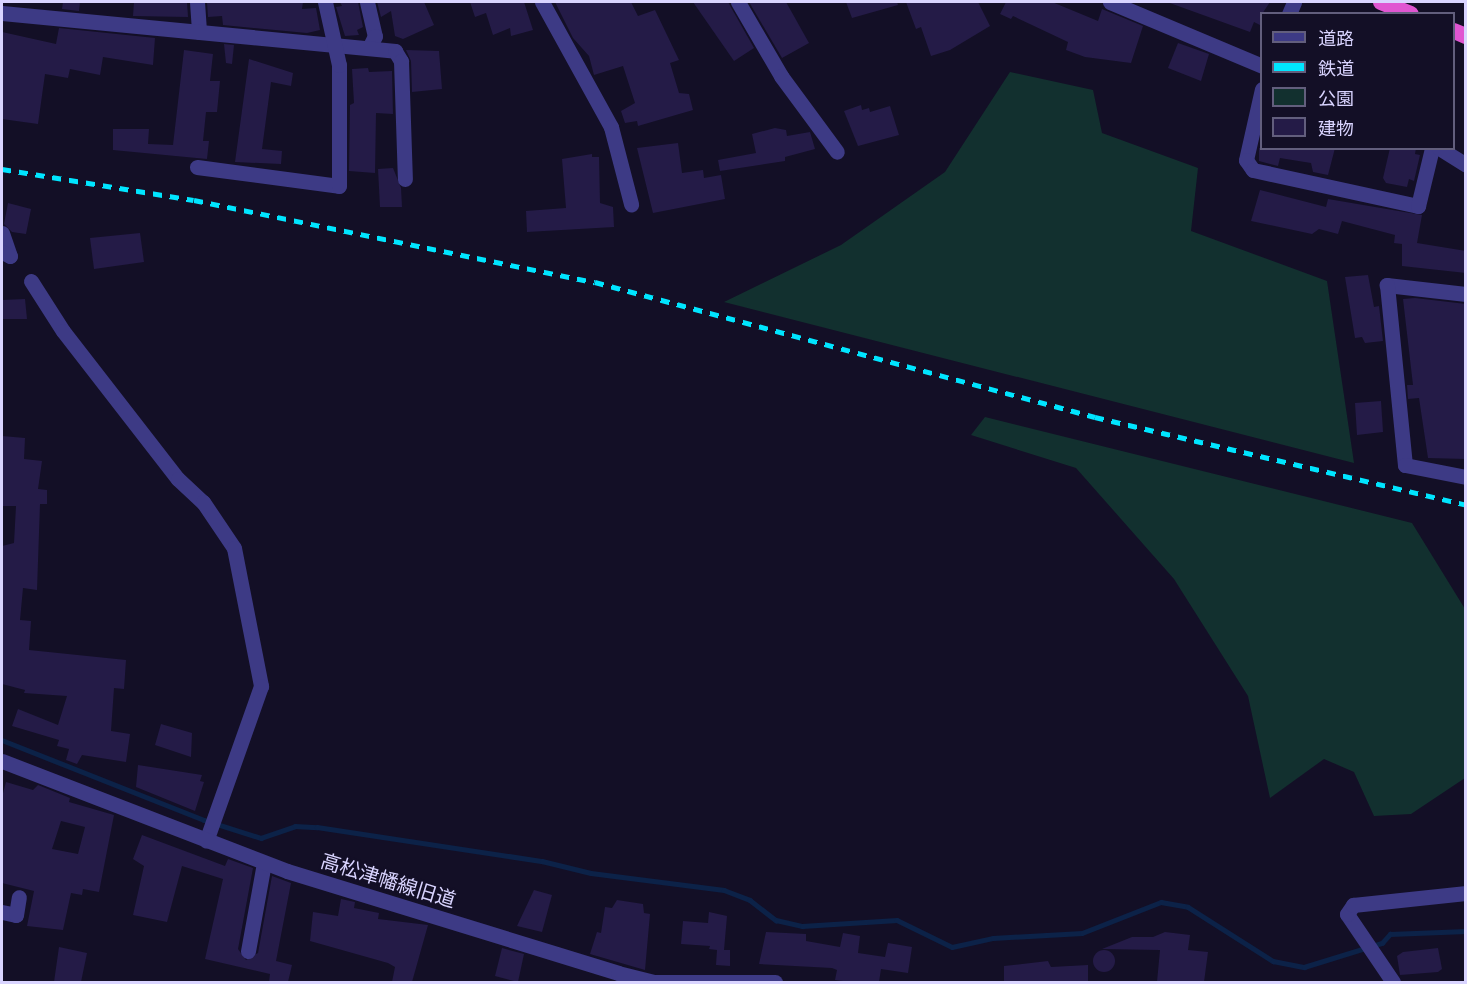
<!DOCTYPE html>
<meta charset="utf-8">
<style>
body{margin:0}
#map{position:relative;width:1467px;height:984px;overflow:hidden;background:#130f26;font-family:"DejaVu Sans","Noto Sans JP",sans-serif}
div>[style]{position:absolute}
.green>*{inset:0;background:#12302f}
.stream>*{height:4.5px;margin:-2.25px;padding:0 2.25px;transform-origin:2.25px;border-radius:2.25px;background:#0c2248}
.building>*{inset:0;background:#241b47}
.round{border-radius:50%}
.minor>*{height:15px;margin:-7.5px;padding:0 7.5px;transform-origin:7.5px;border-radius:7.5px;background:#3d3a85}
.tertiary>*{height:15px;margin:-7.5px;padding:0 7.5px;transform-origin:7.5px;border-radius:7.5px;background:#3d3a85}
.trunk>*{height:16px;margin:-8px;padding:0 8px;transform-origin:8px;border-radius:8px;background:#e055d1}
.rail>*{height:4.5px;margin-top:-2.25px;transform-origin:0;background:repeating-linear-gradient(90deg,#00e5ff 0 9px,transparent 0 17px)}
span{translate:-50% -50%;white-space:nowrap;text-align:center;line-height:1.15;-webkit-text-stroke:4.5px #130f26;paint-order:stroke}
.street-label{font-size:20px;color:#d9d4ff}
.frame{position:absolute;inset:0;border:3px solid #d9d4ff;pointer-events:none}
.legend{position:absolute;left:1260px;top:12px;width:195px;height:138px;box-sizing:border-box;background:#130f26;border:2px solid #625e7d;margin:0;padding:8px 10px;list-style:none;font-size:18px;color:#d9d4ff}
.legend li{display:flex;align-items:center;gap:12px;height:30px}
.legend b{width:30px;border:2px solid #625e7d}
</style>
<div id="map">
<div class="green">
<div style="clip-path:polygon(1010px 72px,1093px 90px,1102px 133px,1198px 168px,1191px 231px,1327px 281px,1354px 463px,724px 302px,841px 245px,945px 172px)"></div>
<div style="clip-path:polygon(985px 417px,1412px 523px,1465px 609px,1465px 778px,1411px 814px,1374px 816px,1354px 772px,1324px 759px,1270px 798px,1248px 696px,1174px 579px,1076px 468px,971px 435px)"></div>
</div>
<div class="stream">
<div style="left:2px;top:740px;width:217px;rotate:21.6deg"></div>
<div style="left:204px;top:820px;width:60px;rotate:17.5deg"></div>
<div style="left:261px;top:838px;width:36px;rotate:-19deg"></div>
<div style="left:295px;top:826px;width:22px;rotate:3deg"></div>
<div style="left:317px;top:827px;width:228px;rotate:8.6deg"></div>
<div style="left:542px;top:861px;width:50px;rotate:13.8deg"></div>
<div style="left:591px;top:873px;width:134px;rotate:7.3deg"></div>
<div style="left:724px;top:890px;width:28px;rotate:21deg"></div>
<div style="left:750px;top:900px;width:33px;rotate:38deg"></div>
<div style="left:776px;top:920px;width:27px;rotate:13deg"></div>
<div style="left:802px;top:926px;width:95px;rotate:-3.6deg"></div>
<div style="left:897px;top:920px;width:61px;rotate:26.1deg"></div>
<div style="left:952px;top:947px;width:42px;rotate:-12.4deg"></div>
<div style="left:993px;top:938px;width:89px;rotate:-3.2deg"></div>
<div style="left:1082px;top:933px;width:85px;rotate:-21.4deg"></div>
<div style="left:1161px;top:902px;width:27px;rotate:10deg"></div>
<div style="left:1188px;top:907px;width:101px;rotate:32.4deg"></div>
<div style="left:1273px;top:961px;width:32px;rotate:11deg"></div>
<div style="left:1304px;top:967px;width:82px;rotate:-17.1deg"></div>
<div style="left:1382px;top:943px;width:12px;rotate:-48deg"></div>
<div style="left:1390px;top:934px;width:76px;rotate:-2.3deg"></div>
</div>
<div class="building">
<div style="clip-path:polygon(63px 2px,80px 2px,79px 11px,62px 9px)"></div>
<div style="clip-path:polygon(134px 2px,187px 2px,188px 17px,133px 16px)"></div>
<div style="clip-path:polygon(207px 2px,303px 2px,302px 9px,316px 8px,320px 30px,307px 33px,223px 25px,222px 16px,208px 17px)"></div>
<div style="clip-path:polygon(340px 2px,358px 2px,363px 27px,357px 30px,359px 35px,345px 36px,336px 7px,342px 6px)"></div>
<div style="clip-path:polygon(377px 2px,424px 2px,434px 25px,403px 39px,395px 36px,391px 11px,381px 17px)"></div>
<div style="clip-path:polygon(470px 2px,524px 2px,533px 30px,511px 36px,510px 28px,493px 35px,486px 13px,475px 17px)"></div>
<div style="clip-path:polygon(555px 2px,631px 2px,638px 16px,655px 10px,679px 60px,670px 63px,679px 93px,689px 94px,693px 110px,638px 126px,637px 121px,625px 123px,621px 111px,635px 103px,623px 66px,594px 75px,589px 56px,573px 38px)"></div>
<div style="clip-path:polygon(693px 2px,728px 2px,754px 48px,734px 61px)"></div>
<div style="clip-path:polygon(749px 2px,786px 2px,809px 43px,782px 58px)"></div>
<div style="clip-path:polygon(846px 2px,897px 2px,898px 5px,852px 18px)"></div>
<div style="clip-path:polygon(906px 2px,978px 2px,990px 26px,950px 50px,931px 56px,921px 27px,916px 29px)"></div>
<div style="clip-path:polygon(1006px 2px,1052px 2px,1098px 21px,1102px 9px,1143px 26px,1131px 63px,1085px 57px,1066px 50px,1068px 42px,1013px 16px,1011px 19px,1000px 14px)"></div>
<div style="clip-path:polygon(1167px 2px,1270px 2px,1262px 14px,1260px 25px,1254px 22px,1250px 32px)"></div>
<div style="clip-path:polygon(59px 28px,155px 38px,153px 65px,103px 57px,100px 75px,70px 69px,68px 78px,45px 74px,38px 124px,2px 119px,2px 32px,56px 44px)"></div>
<div style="clip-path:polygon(1178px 43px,1209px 54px,1201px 81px,1168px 68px)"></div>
<div style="clip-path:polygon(224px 44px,234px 45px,232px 64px,226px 63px)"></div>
<div style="clip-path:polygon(184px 50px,213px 54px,210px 81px,220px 81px,217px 112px,206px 112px,203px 141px,209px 141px,207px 159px,113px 150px,113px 129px,149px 129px,148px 144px,173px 145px)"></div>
<div style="clip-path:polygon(406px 50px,439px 51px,442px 89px,412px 92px,411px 61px)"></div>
<div style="clip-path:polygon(249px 59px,293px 73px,291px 86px,271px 82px,262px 149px,282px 151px,281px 164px,235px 162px)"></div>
<div style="clip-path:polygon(368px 68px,369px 72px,392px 71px,393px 114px,376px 113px,375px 173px,349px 171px,350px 105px,354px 103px,352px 69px)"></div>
<div style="clip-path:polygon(861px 105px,862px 110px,869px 108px,870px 112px,890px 106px,899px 135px,858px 146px,844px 111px)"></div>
<div style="clip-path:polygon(775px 128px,786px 130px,787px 136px,810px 132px,815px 149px,785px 157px,785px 161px,720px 171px,718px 160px,756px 153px,752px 134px)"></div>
<div style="clip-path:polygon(678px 143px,682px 173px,703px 170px,704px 178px,721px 175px,725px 199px,653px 213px,637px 148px)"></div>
<div style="clip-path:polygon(1259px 148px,1335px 148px,1328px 175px,1313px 172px,1311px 163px,1280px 158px,1278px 166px,1259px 161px)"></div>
<div style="clip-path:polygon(1390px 148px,1416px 148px,1415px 154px,1420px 155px,1414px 181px,1409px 179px,1407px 187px,1386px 183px,1383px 178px)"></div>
<div style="clip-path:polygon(592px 154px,592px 157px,599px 157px,600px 203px,613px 207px,614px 227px,527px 232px,526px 211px,566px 208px,562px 159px)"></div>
<div style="clip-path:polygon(393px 168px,401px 188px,402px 207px,380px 207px,378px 169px)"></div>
<div style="clip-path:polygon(1260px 190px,1326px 207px,1328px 199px,1422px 215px,1417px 243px,1466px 251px,1466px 273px,1402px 266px,1402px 244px,1394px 243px,1395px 235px,1342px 221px,1338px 234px,1319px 229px,1312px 234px,1251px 221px)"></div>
<div style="clip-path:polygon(8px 203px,31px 209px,26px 234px,12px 232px,4px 224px)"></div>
<div style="clip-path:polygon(140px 233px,144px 262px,94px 269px,90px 238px)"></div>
<div style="clip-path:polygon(1368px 275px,1374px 307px,1379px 306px,1383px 341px,1365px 343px,1362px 337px,1355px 338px,1345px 277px)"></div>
<div style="clip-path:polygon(1415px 298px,1466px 304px,1466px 459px,1428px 458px,1419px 398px,1408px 399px,1407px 385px,1413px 385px,1403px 299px)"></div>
<div style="clip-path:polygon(25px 299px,27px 319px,2px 319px,2px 300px)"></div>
<div style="clip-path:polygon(1381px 401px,1383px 432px,1357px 435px,1355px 403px)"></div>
<div style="clip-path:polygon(2px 436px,25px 438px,24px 459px,42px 461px,38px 489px,47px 490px,47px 504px,40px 504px,37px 590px,23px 588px,20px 620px,31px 621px,29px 650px,126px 660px,124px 689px,114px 688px,111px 731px,130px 734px,126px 762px,82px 755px,77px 764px,66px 760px,69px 749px,57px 746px,59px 740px,12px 726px,18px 709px,58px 725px,67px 696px,24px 693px,25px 690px,2px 684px,2px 546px,14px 543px,16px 506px,2px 506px)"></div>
<div style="clip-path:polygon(161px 724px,192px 733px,191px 757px,155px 745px)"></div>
<div style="clip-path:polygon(138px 765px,202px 775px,200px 781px,204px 782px,195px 811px,136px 787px)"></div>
<div style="clip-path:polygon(evenodd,6px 782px,33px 790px,38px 785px,70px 798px,69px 802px,114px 815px,99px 892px,83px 889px,82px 895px,71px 893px,63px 930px,27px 926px,34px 891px,2px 883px,2px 797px,6px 782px,61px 821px,85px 827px,78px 854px,52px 849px,61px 821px)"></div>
<div style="clip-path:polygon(142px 835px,225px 866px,228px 859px,253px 868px,238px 949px,246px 960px,258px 953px,272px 876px,291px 883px,276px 961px,292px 965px,288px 982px,269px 982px,270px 974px,205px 959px,223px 879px,182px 866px,167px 922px,133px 915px,144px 866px,133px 859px)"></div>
<div style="clip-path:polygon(534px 890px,552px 895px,542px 932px,517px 926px)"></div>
<div style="clip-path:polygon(341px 899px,355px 902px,354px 908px,379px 913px,378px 919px,428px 925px,412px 982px,392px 982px,395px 967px,388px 963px,310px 941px,313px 912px,338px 916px)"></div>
<div style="clip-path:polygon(617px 900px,643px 904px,644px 913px,650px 914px,645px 970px,590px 954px,597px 932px,601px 933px,605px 907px,612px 908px)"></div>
<div style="clip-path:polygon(709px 912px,727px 916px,724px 950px,730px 950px,730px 966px,716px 965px,717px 950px,709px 949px,710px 946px,681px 944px,683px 921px,708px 923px)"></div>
<div style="clip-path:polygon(766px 932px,806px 934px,806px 941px,840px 947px,843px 933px,860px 936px,858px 953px,885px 957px,888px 943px,912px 947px,908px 973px,881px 969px,879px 982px,851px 982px,835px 980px,837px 970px,832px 968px,759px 964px)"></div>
<div style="clip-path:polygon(1165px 932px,1190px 935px,1188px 950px,1208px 952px,1204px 982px,1157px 982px,1160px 950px,1102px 949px,1132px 937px,1153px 937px)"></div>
<div style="clip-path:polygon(59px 947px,87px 953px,81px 982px,54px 982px)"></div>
<div style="clip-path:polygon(502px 948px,524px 954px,518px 982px,495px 976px)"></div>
<div style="clip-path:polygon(1438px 948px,1442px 969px,1438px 972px,1400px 975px,1397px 956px,1403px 952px)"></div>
<div class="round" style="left:1093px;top:950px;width:22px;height:22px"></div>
<div style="clip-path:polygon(1048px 961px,1051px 967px,1088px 965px,1088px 982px,1004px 982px,1004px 966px)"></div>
</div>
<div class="minor">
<div style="left:197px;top:2px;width:30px;rotate:86deg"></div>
<div style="left:367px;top:2px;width:35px;rotate:77deg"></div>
<div style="left:375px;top:36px;width:13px;rotate:117deg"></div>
<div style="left:542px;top:2px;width:143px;rotate:61.1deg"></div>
<div style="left:611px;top:127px;width:80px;rotate:75.4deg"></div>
<div style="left:738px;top:2px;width:86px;rotate:59.8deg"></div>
<div style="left:781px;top:76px;width:94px;rotate:53.6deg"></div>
<div style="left:1110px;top:2px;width:165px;rotate:22.8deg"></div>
<div style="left:2px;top:13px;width:395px;rotate:5.5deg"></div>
<div style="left:395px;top:51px;width:12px;rotate:59deg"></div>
<div style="left:401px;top:61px;width:118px;rotate:88.1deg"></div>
<div style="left:1289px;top:14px;width:13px;rotate:-67deg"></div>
<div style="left:1262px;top:89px;width:73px;rotate:102.7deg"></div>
<div style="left:1246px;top:160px;width:12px;rotate:55deg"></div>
<div style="left:1253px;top:170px;width:169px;rotate:12.3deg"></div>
<div style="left:1418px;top:206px;width:60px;rotate:-76.4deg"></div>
<div style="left:1439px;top:148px;width:32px;rotate:32deg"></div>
<div style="left:197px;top:167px;width:143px;rotate:7.6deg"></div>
<div style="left:339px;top:186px;width:121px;rotate:-90deg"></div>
<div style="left:339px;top:65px;width:65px;rotate:-102.5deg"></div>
<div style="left:2px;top:233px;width:24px;rotate:71deg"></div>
<div style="left:10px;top:256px;width:9px;rotate:-153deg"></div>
<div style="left:31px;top:281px;width:59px;rotate:57.4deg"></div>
<div style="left:63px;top:331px;width:187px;rotate:52.2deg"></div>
<div style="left:178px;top:479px;width:34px;rotate:43deg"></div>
<div style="left:203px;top:502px;width:55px;rotate:56deg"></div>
<div style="left:234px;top:548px;width:141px;rotate:78.9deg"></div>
<div style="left:261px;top:686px;width:164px;rotate:109.5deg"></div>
<div style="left:1466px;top:294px;width:80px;rotate:-173.5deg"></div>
<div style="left:1387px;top:285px;width:181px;rotate:84.3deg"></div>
<div style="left:1405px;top:465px;width:62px;rotate:11.1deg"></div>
<div style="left:2px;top:912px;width:14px;rotate:12deg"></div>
<div style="left:16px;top:915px;width:18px;rotate:-81deg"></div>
<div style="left:248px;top:951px;width:89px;rotate:-79.7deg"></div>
</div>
<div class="tertiary">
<div style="left:2px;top:761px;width:305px;rotate:21.1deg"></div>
<div style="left:287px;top:871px;width:346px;rotate:17.1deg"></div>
<div style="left:618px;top:973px;width:36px;rotate:14deg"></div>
<div style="left:653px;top:982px;width:122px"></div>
<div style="left:1393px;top:982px;width:82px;rotate:-124.1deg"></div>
<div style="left:1347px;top:914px;width:11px;rotate:-56deg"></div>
<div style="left:1353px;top:905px;width:114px;rotate:-6.1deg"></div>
</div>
<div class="trunk">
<div style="left:1381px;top:2px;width:32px;rotate:22deg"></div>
<div style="left:1454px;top:31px;width:13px;rotate:23deg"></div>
</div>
<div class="rail">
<div style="left:2px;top:169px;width:194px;rotate:9.2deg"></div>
<div style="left:194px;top:200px;width:409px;rotate:11.6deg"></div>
<div style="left:595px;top:282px;width:518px;rotate:15.11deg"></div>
<div style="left:1095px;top:417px;width:381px;rotate:13.3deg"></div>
</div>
<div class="street-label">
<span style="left:388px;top:881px;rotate:17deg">高松津幡線旧道</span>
</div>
<div class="frame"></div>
<ul class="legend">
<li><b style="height:8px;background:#3d3a85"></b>道路</li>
<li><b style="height:8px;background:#00e5ff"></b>鉄道</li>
<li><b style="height:16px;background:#12302f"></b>公園</li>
<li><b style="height:16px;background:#241b47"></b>建物</li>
</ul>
</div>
